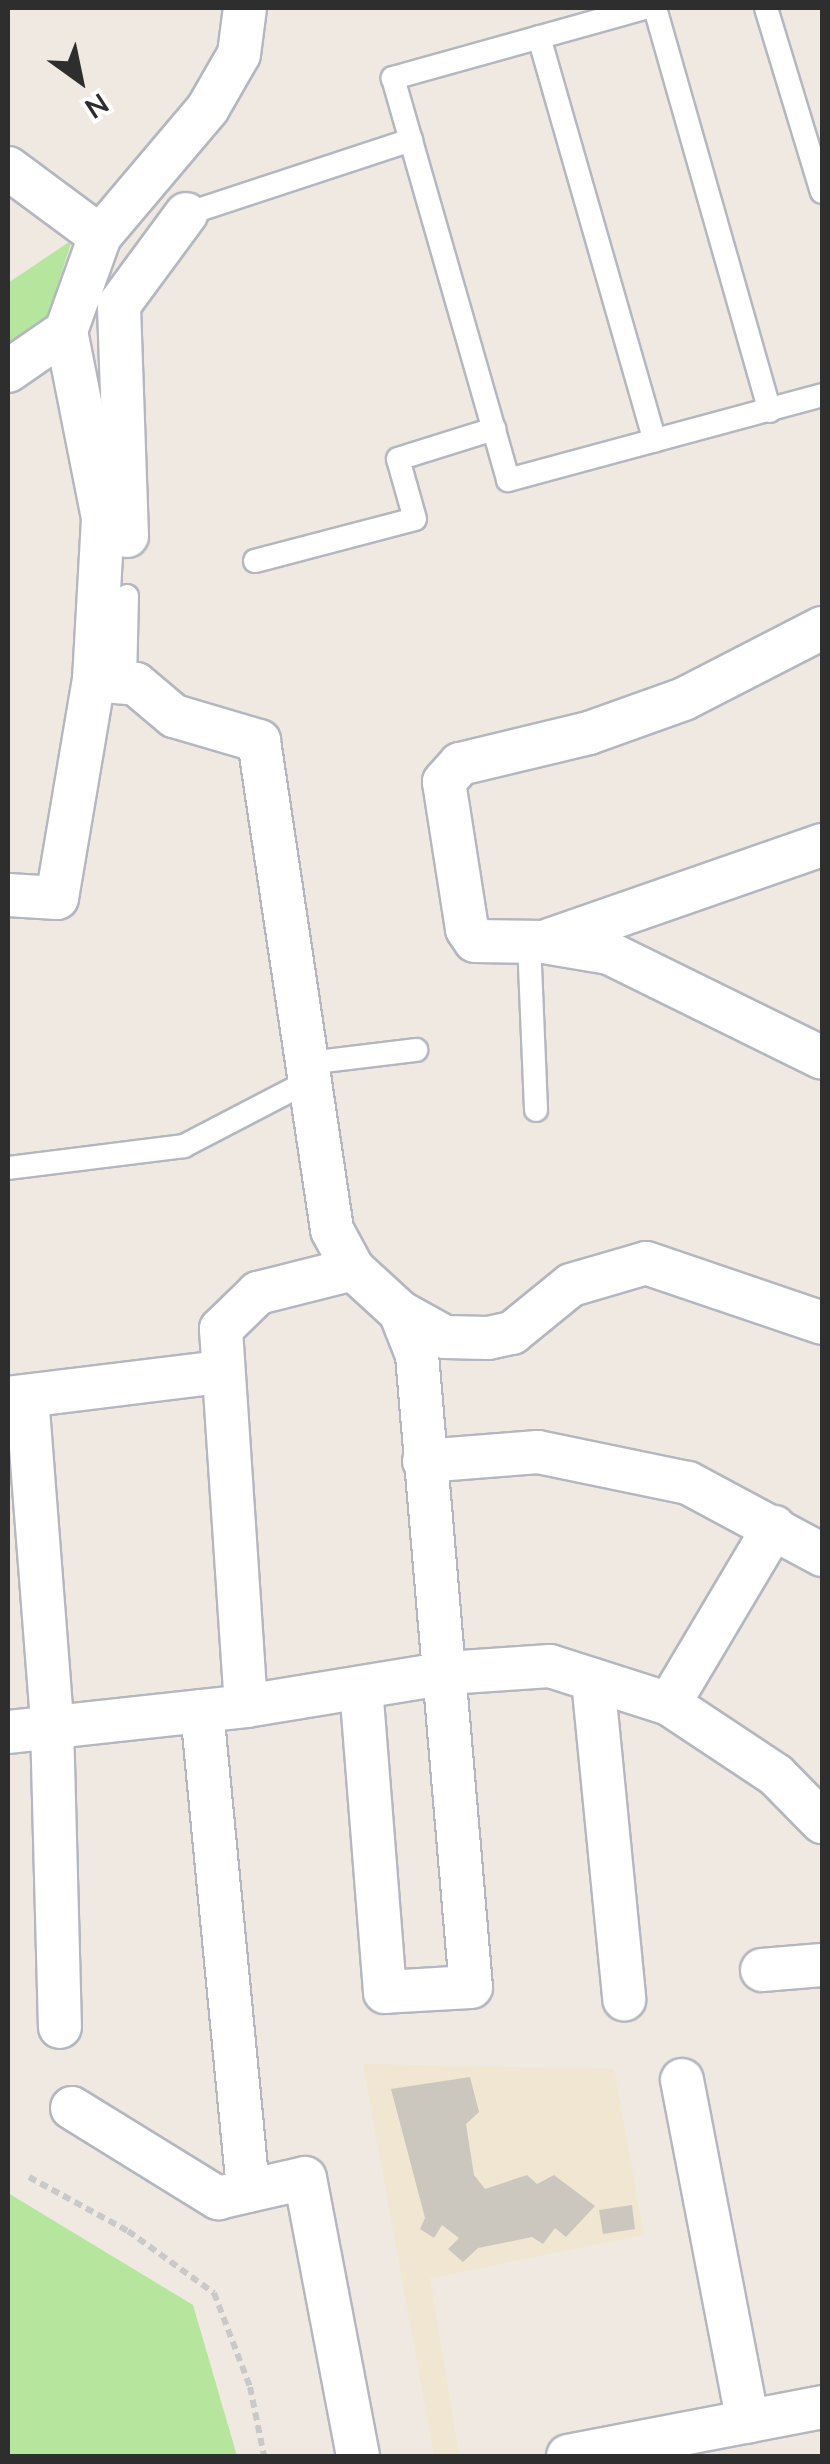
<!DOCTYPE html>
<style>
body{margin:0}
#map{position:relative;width:830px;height:2464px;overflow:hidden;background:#efe9e1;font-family:"Nunito Sans",sans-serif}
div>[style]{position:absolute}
.education>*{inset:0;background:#f0e6d1}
.green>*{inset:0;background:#b6e59e}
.building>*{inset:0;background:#cbc7bf}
.path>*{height:6px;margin-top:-3px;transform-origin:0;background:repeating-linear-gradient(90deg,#c9c9c9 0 8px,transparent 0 13px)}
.roads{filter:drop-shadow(2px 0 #b4b7c1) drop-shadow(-2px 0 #b4b7c1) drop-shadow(0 2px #b4b7c1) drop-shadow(0 -2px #b4b7c1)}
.lane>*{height:22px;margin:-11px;padding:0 11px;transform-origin:11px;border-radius:11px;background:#fff}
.street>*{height:42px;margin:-21px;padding:0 21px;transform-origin:21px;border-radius:21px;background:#fff}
span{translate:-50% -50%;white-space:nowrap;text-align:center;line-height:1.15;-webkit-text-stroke:9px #fff;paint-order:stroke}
.frame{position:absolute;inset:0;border:10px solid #2e2e2e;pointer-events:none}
.north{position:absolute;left:30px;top:30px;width:100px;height:100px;-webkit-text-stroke:8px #fff;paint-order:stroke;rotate:147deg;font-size:28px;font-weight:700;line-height:40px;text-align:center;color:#2e2e2e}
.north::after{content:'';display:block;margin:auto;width:35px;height:45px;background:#2e2e2e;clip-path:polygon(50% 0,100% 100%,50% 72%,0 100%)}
</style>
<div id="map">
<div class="education">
<div style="clip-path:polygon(363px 2064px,614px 2069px,644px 2235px,430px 2278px,459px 2456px,434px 2456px)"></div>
</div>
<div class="green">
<div style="clip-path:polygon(72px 240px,46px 322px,8px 349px,8px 283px)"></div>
<div style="clip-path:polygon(8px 2193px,193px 2305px,237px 2456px,8px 2456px)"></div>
</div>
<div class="building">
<div style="clip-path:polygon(470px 2077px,479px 2112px,466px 2124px,474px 2175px,485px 2189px,527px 2175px,537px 2184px,554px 2175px,595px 2206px,566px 2237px,555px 2228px,543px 2244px,532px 2237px,478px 2248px,463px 2262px,448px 2249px,459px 2238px,442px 2225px,434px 2238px,420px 2229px,425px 2218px,391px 2089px)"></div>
<div style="clip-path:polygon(632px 2205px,635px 2229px,603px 2234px,599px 2210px)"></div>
</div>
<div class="path">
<div style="left:29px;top:2177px;width:113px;rotate:28.6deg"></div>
<div style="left:128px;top:2231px;width:106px;rotate:35.8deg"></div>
<div style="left:214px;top:2293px;width:101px;rotate:69deg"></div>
<div style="left:250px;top:2387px;width:70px;rotate:78.5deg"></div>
</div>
<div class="roads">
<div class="lane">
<div style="left:644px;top:8px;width:261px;rotate:164.4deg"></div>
<div style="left:393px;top:78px;width:418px;rotate:74deg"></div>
<div style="left:508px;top:480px;width:325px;rotate:-15.1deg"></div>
<div style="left:655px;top:8px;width:419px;rotate:74.1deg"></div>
<div style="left:766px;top:8px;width:192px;rotate:73.1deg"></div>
<div style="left:539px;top:37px;width:420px;rotate:74deg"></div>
<div style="left:186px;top:214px;width:237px;rotate:-18.2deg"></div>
<div style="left:255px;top:561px;width:165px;rotate:-14.7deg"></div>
<div style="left:415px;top:519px;width:62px;rotate:-105.8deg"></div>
<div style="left:398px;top:459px;width:101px;rotate:-17.4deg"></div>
<div style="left:125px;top:683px;width:87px;rotate:-88.7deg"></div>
<div style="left:529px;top:942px;width:168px;rotate:87.6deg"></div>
<div style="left:308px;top:1063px;width:109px;rotate:-6.9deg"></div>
<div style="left:8px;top:1168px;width:177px;rotate:-7.1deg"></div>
<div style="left:184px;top:1146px;width:141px;rotate:-27.5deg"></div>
</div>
<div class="street">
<div style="left:8px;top:168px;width:114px;rotate:36.5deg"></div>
<div style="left:8px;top:371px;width:70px;rotate:-34.6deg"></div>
<div style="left:66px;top:331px;width:101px;rotate:-70.3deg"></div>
<div style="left:100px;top:236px;width:167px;rotate:-49.8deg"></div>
<div style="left:208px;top:108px;width:62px;rotate:-60.1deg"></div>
<div style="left:239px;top:54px;width:46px;rotate:-82.6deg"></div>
<div style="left:127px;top:536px;width:231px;rotate:-92deg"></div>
<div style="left:119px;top:305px;width:113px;rotate:-53.6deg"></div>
<div style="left:822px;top:628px;width:155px;rotate:152.8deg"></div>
<div style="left:684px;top:699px;width:101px;rotate:160.3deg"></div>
<div style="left:589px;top:733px;width:133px;rotate:166.5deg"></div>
<div style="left:460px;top:764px;width:24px;rotate:132deg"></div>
<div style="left:444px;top:782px;width:149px;rotate:81.1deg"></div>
<div style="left:467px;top:929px;width:14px;rotate:56deg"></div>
<div style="left:475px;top:941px;width:69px;rotate:0.8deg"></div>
<div style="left:544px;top:942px;width:66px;rotate:9.6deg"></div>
<div style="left:609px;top:953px;width:237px;rotate:26.2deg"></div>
<div style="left:94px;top:680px;width:42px;rotate:5.4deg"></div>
<div style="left:136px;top:684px;width:50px;rotate:40.1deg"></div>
<div style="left:174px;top:716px;width:89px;rotate:16.4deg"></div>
<div style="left:259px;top:741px;width:494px;rotate:81.5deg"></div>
<div style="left:332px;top:1230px;width:44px;rotate:61.7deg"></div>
<div style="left:353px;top:1269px;width:64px;rotate:42.5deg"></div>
<div style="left:400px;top:1312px;width:46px;rotate:68.4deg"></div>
<div style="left:417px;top:1355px;width:634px;rotate:85.12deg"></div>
<div style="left:471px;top:1987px;width:86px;rotate:176.7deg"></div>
<div style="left:385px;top:1992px;width:305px;rotate:-94.5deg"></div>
<div style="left:8px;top:895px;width:49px;rotate:3.5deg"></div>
<div style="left:57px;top:898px;width:221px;rotate:-80.4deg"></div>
<div style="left:94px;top:680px;width:162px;rotate:-86.8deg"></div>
<div style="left:103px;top:518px;width:191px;rotate:-101.2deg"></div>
<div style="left:549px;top:940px;width:289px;rotate:-19.2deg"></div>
<div style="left:400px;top:1312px;width:51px;rotate:29.1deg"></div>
<div style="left:445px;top:1337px;width:43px;rotate:1.3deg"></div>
<div style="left:488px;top:1338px;width:25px;rotate:-12deg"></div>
<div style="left:512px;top:1333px;width:76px;rotate:-39.1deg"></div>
<div style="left:571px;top:1285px;width:78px;rotate:-16.3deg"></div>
<div style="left:646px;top:1263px;width:186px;rotate:18.8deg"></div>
<div style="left:27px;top:1396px;width:329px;rotate:85.6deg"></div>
<div style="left:52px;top:1724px;width:303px;rotate:88.5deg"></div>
<div style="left:8px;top:1398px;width:213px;rotate:-7deg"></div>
<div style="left:424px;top:1461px;width:114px;rotate:-4.5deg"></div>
<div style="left:538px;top:1452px;width:153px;rotate:11.7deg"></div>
<div style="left:688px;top:1483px;width:152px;rotate:28.2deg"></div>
<div style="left:593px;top:1680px;width:321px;rotate:84.4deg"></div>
<div style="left:669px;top:1704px;width:206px;rotate:-59.3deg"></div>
<div style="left:246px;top:1706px;width:378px;rotate:-93.8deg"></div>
<div style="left:221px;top:1329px;width:52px;rotate:-44.2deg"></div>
<div style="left:258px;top:1293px;width:98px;rotate:-14.2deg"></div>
<div style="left:202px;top:1711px;width:482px;rotate:84.5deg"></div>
<div style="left:248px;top:2191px;width:58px;rotate:-12.8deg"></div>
<div style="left:305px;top:2178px;width:283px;rotate:79.2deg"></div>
<div style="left:8px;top:1732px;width:239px;rotate:-6.2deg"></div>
<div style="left:246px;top:1706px;width:204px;rotate:-9.3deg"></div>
<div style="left:447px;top:1673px;width:103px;rotate:-3.9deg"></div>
<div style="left:550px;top:1666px;width:125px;rotate:17.7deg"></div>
<div style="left:669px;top:1704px;width:128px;rotate:33.6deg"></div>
<div style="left:776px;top:1775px;width:66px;rotate:45.6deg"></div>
<div style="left:762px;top:1970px;width:60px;rotate:-4.8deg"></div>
<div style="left:682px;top:2080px;width:348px;rotate:79.1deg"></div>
<div style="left:72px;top:2108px;width:172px;rotate:31.7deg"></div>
<div style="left:218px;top:2198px;width:31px;rotate:-13deg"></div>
<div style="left:568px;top:2456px;width:259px;rotate:-10.9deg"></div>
</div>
</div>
<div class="frame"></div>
<div class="north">N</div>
</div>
